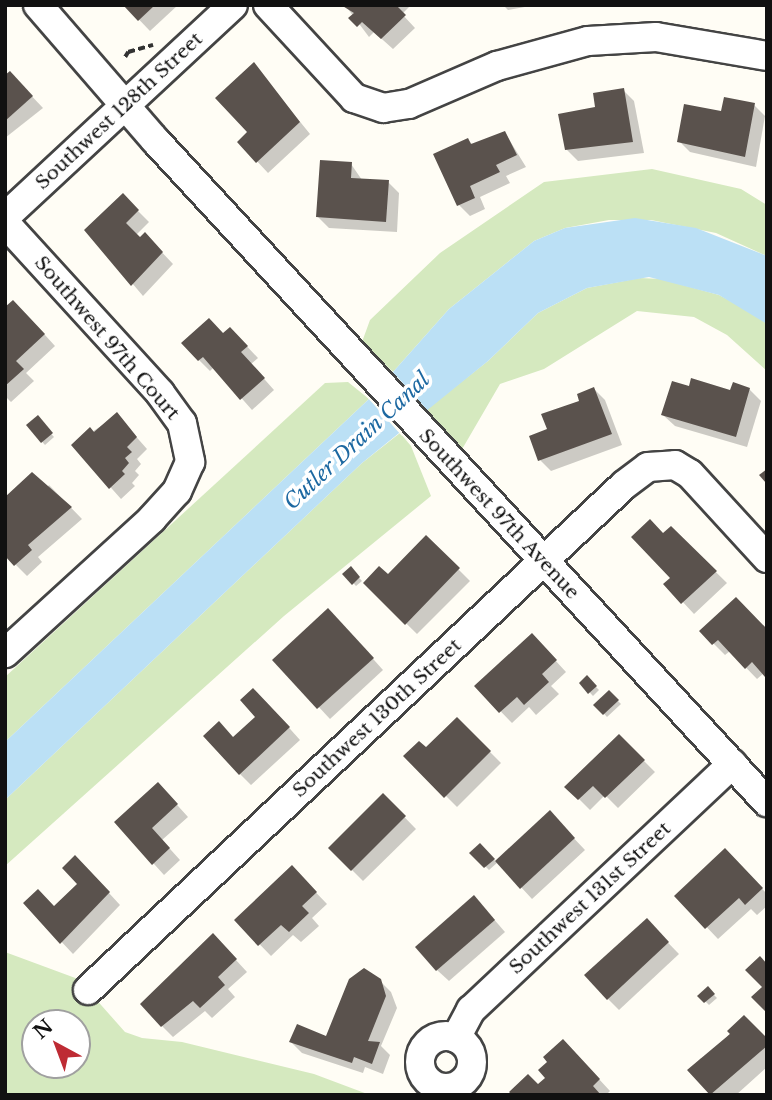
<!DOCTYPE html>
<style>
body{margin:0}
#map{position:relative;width:772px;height:1100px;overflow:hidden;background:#fffdf5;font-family:"Libre Baskerville",serif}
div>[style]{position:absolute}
.green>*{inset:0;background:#d5e9bf}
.water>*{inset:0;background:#bbe0f5}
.pier>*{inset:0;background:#fffdf5}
.shadow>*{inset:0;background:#0003}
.building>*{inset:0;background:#5a524d}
.path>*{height:3.5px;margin-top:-1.75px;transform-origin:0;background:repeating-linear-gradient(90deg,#333 0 7px,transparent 0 10.5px)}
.roads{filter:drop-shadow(2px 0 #444) drop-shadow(-2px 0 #444) drop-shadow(0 2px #444) drop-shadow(0 -2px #444)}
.minor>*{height:28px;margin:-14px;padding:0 14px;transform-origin:14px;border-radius:14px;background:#fff}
.minor>.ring{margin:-14px;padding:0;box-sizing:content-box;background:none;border:28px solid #fff;border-radius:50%}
span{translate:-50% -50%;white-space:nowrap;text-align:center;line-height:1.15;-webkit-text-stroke:7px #fff;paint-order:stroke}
.street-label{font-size:19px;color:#111}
.water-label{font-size:21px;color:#1c68a1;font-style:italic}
.frame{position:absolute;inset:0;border:7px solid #111;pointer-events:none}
.north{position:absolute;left:21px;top:1009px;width:70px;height:70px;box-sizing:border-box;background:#fff;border:2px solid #a0a0a0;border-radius:50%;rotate:319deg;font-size:19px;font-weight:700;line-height:28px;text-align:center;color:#111}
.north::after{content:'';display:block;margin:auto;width:24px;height:32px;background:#be2b34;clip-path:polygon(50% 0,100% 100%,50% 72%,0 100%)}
</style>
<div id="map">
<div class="green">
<div style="clip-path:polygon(652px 169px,741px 189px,767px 205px,767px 256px,716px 233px,651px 220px,609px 220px,565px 228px,534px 241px,449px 309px,393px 372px,362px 342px,370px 320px,440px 253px,544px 182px)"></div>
<div style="clip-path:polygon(640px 278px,661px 279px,719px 295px,755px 314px,767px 324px,767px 371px,727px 335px,694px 317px,637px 311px,544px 369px,500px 384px,461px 451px,427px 409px,488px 361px,538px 313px,587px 288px)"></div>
<div style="clip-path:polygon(348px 382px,369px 399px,5px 742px,5px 677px,325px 383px)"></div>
<div style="clip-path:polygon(400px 433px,411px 446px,431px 496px,284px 616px,5px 866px,5px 800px,362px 463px)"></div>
<div style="clip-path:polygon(evenodd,5px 952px,78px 979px,125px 1032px,142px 1038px,182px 1042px,314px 1074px,370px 1095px,5px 1095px,5px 952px,35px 1023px,77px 1023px,77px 1065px,35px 1065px,35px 1023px)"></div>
</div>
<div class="water">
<div style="clip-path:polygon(635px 218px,696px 228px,767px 256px,767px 324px,719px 295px,649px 277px,587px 288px,538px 313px,488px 361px,362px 463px,5px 800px,5px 742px,369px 399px,449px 309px,534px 241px,565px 228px)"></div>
</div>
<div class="pier">
<div style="clip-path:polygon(391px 370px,429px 412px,402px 436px,367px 397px)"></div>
</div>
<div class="shadow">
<div style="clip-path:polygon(125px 5px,178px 5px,150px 31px)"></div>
<div style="clip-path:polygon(345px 5px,411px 5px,402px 14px,415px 28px,393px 49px,374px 32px,369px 37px)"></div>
<div style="clip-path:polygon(503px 5px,536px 5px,508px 10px)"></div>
<div style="clip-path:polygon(254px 65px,310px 134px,268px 173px,239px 142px,250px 132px)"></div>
<div style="clip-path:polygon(10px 73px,43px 108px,5px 138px,5px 78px)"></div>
<div style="clip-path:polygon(623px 90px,634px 101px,644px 153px,578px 161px,566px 149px,597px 108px)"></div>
<div style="clip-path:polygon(754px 105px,765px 116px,756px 167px,690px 152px,679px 141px,723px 113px)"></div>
<div style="clip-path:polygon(505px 133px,526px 167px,506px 176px,510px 183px,480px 197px,485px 209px,470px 216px,459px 205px,468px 140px,473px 145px)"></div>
<div style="clip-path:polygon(351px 164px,362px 180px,388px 182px,399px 193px,397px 232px,329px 228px,318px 217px)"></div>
<div style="clip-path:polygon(123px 196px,149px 222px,136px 235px,156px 246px,173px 264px,143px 296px,87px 230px)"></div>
<div style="clip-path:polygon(5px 310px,25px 313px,55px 346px,26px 373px,34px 381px,11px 402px,5px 396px)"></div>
<div style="clip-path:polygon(223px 335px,241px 340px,258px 358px,251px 364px,274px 390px,252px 410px,214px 367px,210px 371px,199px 360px)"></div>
<div style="clip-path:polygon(594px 389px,605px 400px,622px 445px,551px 471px,540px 460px,549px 430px)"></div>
<div style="clip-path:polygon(749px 389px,761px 401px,747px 447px,675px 426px,663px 415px)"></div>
<div style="clip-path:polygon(117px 415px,147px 449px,137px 459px,141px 464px,135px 471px,139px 475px,132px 483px,135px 486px,121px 499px,73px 445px)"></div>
<div style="clip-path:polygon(37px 418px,54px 437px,45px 445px,28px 426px)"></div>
<div style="clip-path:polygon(49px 485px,82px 519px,38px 557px,42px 562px,27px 576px,5px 554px)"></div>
<div style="clip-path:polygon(671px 528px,727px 583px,694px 614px,666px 584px,672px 578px,663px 535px)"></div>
<div style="clip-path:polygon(426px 537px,470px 581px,417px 634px,365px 583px,388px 576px)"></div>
<div style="clip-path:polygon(351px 569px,362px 581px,356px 586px,345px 574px)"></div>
<div style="clip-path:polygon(340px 622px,383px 670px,330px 719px,275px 660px)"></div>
<div style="clip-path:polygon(767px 631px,767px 676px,764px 673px,757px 679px,730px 651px,725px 655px,702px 632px)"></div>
<div style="clip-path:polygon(543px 647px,566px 672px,551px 686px,559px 694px,536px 715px,529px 707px,512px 723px,477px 687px)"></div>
<div style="clip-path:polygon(587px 678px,599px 690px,593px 696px,581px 683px)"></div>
<div style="clip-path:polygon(609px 692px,621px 704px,607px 717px,596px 705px)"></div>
<div style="clip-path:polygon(265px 701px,300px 740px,251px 785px,240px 774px,233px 739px,257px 717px)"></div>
<div style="clip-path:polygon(457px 719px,501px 763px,457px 807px,406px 756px,426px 750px)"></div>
<div style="clip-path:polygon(619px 736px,655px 772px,618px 808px,605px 795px,590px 810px,567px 787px)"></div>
<div style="clip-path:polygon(383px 795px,416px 829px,363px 881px,330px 848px)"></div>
<div style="clip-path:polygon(169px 796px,188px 817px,162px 840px,180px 860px,164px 875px,116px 822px)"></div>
<div style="clip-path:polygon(550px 813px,585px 850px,532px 899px,498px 862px,489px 870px,472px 853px,480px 845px,496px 862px)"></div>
<div style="clip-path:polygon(736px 861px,767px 894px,767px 906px,757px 915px,751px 909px,718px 939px,677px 896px)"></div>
<div style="clip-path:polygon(87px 869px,120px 905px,73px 954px,25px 903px,54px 908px,79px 884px)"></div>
<div style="clip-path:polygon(303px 879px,327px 904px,312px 918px,319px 926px,301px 942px,293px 935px,271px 956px,236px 920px)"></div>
<div style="clip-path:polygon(485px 909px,505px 932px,449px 981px,437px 970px)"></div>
<div style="clip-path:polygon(647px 921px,679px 954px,619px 1010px,608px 999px)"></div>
<div style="clip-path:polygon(224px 947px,247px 972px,228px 989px,235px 997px,212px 1018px,205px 1011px,173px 1037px,162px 1026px)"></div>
<div style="clip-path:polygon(379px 980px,391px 992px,397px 1008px,381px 1046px,390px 1055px,383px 1074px,365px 1067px,363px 1073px,302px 1053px,291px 1042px,327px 1039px)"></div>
<div style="clip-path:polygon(708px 989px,717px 998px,709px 1005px,700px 996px)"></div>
<div style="clip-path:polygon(744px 1018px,767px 1041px,767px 1067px,736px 1095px,712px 1095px,690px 1070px,701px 1058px,705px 1061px)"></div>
<div style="clip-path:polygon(574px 1052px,610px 1091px,606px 1095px,515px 1095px,538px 1086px)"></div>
</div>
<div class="building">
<div style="clip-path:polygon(123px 5px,155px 5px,138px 21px)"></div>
<div style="clip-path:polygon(341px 5px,396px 5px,406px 15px,381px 39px,362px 22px,357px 27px,348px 18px,354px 13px)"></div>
<div style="clip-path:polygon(254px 62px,300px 122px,256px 163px,237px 142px,247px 132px,215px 98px)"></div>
<div style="clip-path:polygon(10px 71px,33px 96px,5px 121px,5px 75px)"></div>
<div style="clip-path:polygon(624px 88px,633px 142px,565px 150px,558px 114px,595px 107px,593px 93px)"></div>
<div style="clip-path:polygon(724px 97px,755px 103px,745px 157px,677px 142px,684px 104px,721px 111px)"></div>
<div style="clip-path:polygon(505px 131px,517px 155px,496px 165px,500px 172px,470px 186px,475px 198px,457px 206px,433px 154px,468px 138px,471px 144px)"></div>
<div style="clip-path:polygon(320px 160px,352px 162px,351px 178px,389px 180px,386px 222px,316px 217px)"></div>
<div style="clip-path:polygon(123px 193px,139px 210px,126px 223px,140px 237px,145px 232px,163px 252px,131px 286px,84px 230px)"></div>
<div style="clip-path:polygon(13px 300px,45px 334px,16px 361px,24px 369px,5px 386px,5px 307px)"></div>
<div style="clip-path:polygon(209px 318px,223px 333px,230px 327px,248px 346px,241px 352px,265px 378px,240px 400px,203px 357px,198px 361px,181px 343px)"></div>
<div style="clip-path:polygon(691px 378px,730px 390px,733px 382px,750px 388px,736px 437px,661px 415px,672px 381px,689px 386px)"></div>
<div style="clip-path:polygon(594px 387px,612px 434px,538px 461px,529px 436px,547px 429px,541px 414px,579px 401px,577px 394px)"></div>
<div style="clip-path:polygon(117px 412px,137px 437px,127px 447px,132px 452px,125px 458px,129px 463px,122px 471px,125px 474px,109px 489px,71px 445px,90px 427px,94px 432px)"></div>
<div style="clip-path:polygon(38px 415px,53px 433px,41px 443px,26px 425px)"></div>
<div style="clip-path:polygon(767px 469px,767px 484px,759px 475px)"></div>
<div style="clip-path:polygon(32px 472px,72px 507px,28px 545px,32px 550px,14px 566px,5px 556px,5px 497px)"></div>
<div style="clip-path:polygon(650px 519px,663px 533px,671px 526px,717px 571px,681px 604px,663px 584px,670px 578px,631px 537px)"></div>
<div style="clip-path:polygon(426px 535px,460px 568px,405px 625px,363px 583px,379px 566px,388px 574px)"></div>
<div style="clip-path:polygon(351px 566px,360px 577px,352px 585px,342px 574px)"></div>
<div style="clip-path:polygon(736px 597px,767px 629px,765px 677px,752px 662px,745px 669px,718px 640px,712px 645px,699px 631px)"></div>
<div style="clip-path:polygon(328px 608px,374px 658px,317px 709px,272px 660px)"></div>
<div style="clip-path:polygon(532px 633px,557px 660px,542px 674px,549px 682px,524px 705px,517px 697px,499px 713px,474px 686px)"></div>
<div style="clip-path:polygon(587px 675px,597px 686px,588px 694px,579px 683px)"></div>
<div style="clip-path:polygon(253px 688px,290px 727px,239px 775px,203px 736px,219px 721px,233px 737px,255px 717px,240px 700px)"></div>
<div style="clip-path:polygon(609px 690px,619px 700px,603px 715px,593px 705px)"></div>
<div style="clip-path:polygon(457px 717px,491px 751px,444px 798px,403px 756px,419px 741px,426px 747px)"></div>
<div style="clip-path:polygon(619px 734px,645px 760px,605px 798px,593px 786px,578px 800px,564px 787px)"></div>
<div style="clip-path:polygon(158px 782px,178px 804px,152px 828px,170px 848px,152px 865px,114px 822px)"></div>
<div style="clip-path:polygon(383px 793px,406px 816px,351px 871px,328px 848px)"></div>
<div style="clip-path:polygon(550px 810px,575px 838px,520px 889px,495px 861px)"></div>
<div style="clip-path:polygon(480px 843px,495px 859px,484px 868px,469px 853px)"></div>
<div style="clip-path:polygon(725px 848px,763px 888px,745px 905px,739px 898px,705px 929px,674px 896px)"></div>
<div style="clip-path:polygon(75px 855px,110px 892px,60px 944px,23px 903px,38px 889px,54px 906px,77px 884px,62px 868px)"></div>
<div style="clip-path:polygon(292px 865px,317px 892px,302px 906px,309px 913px,289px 932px,281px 925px,258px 946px,234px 920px)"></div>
<div style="clip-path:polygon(474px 895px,495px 920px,436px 971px,415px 947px)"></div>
<div style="clip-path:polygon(647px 918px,669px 942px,607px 1000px,584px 975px)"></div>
<div style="clip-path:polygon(213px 933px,237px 959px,218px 977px,225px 985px,200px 1008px,193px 1001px,161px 1027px,140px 1004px)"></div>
<div style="clip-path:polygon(760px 956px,767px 964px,767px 1013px,751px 997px,762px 987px,745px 970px)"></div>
<div style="clip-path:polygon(364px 968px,381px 979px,386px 996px,368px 1041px,380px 1042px,372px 1064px,354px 1057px,352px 1063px,289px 1042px,297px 1024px,326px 1036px,349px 979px)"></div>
<div style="clip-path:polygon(708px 986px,715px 994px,704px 1003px,697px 996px)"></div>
<div style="clip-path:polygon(744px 1015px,767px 1038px,767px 1046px,710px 1095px,687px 1070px,730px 1034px,727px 1031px)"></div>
<div style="clip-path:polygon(563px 1039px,600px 1079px,593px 1086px,601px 1095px,512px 1095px,509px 1092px,528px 1074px,538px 1084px,545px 1078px,538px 1070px,547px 1062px,543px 1057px)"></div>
</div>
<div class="path">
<div style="left:125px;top:57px;width:6px;rotate:-59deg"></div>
<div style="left:128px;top:52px;width:26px;rotate:-16deg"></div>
</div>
<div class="roads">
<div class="minor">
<div style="left:38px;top:5px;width:179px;rotate:49.1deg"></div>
<div style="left:155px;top:140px;width:902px;rotate:47.25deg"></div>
<div style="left:268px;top:5px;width:127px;rotate:47.2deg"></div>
<div style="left:354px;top:98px;width:31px;rotate:19deg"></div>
<div style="left:383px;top:108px;width:26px;rotate:-9deg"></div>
<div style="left:409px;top:104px;width:96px;rotate:-23.4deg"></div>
<div style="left:497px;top:66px;width:94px;rotate:-15.4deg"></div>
<div style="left:588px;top:41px;width:68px;rotate:-3.4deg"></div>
<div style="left:656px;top:37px;width:113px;rotate:9.7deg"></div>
<div style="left:5px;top:217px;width:311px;rotate:-42.9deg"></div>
<div style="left:5px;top:223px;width:230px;rotate:47.6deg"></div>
<div style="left:160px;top:393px;width:37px;rotate:54deg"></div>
<div style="left:182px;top:423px;width:40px;rotate:78deg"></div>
<div style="left:190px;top:462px;width:32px;rotate:114deg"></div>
<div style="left:177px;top:491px;width:38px;rotate:132deg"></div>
<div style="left:152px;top:519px;width:199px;rotate:137.6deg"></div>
<div style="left:88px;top:990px;width:736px;rotate:-43.29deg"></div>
<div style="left:624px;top:485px;width:30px;rotate:-37deg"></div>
<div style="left:648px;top:467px;width:27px;rotate:-4deg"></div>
<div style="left:675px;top:465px;width:17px;rotate:31deg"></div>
<div style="left:690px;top:474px;width:114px;rotate:47.5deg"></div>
<div class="ring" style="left:420px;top:1036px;width:24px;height:24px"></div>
<div style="left:456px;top:1038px;width:32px;rotate:-62deg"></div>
<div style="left:471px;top:1010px;width:359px;rotate:-43.3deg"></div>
</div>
</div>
<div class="street-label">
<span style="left:119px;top:111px;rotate:-43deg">Southwest 128th Street</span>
<span style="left:107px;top:338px;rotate:49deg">Southwest 97th Court</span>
<span style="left:499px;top:514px;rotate:47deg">Southwest 97th Avenue</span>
<span style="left:377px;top:718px;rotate:-43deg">Southwest 130th Street</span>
<span style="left:590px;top:898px;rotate:-43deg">Southwest 131st Street</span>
</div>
<div class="water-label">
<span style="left:357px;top:441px;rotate:-43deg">Cutler Drain Canal</span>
</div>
<div class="frame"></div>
<div class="north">N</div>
</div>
